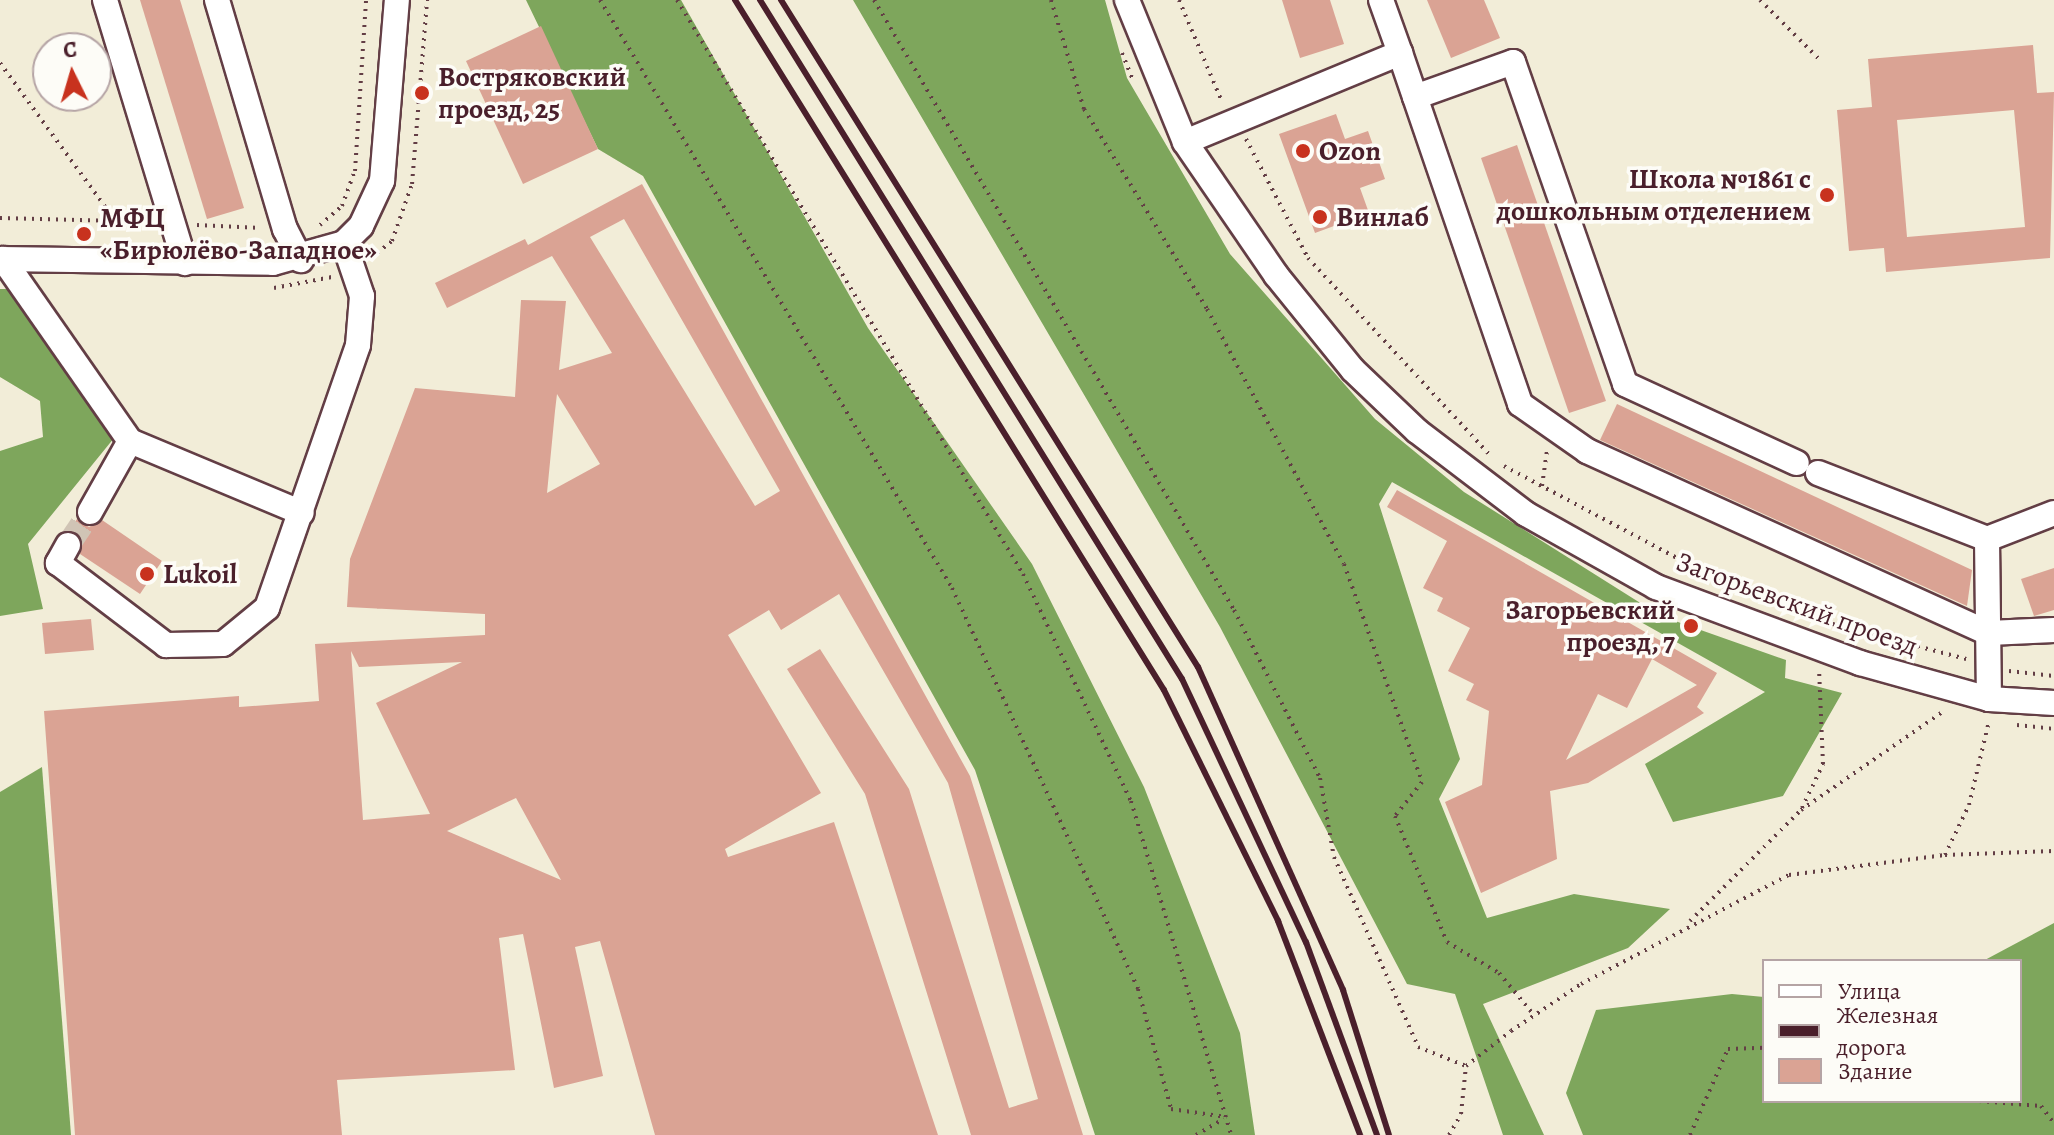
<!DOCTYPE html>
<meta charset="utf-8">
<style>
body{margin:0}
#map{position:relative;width:2054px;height:1135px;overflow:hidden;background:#f2edd8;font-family:Alegreya,serif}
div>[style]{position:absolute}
.forest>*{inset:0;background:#7ea65c}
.building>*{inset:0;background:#daa394}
.minor-tunnel>*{height:24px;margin-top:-12px;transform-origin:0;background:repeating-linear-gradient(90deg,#d0c4b5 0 24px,transparent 0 36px)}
.path>*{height:4px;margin-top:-2px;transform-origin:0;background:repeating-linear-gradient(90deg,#633e45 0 2px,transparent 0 8px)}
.roads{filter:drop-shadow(2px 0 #633e45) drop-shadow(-2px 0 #633e45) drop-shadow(0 2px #633e45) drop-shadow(0 -2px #633e45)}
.minor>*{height:24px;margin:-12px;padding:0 12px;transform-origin:12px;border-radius:12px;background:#fff}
.rail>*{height:6px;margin:-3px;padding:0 3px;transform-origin:3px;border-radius:3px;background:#4a1f2b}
.dots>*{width:22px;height:22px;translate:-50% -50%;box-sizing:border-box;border:4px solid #fdfcf7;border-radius:50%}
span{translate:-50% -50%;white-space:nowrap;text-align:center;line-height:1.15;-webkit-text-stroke:7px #fdfcf7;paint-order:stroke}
.poi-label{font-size:28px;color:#4a1f2b;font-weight:700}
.left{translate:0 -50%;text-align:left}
.right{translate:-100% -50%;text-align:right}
.street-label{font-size:28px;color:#4a1f2b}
.legend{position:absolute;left:1762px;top:959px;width:260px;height:144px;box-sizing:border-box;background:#fdfcf7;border:2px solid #b5a4a5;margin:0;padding:10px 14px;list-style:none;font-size:24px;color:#4a1f2b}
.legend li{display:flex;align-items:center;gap:16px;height:40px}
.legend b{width:40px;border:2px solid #b5a4a5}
.north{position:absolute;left:32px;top:32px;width:80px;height:80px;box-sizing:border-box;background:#fdfcf7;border:2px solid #b5a4a5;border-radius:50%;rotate:355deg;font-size:22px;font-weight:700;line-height:32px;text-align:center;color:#4a1f2b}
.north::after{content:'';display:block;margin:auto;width:28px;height:36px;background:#c8321e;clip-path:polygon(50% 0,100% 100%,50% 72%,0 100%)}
</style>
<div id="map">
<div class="forest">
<div style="clip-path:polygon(526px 0,681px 0,868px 328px,1032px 564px,1144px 787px,1240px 1033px,1255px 1135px,1095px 1135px,975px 770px,643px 176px,598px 149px)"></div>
<div style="clip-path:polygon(853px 0,1105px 0,1127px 78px,1230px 254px,1375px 419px,1464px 492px,1661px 616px,1786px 660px,1785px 678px,1842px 693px,1783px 796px,1673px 822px,1645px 764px,1765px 692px,1392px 482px,1379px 504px,1460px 759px,1439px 799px,1487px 918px,1574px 894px,1670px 909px,1628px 948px,1483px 1004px,1544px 1135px,1503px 1135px,1455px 994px,1407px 984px,1220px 627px)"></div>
<div style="clip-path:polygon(0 289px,18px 289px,114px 438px,28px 544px,43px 609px,0 616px,0 451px,43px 437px,40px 401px,0 377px)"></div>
<div style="clip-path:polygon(42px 767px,71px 1135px,0 1135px,0 792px)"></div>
<div style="clip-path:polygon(2054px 923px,2054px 1135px,1583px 1135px,1566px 1093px,1596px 1010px,1732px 994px,1764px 997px,1764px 1101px,2020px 1101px,2020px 961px,1983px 961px)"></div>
</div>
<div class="building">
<div style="clip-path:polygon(140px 0,180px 0,244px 208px,207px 219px)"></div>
<div style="clip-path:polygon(1282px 0,1330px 0,1344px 44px,1300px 58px)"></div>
<div style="clip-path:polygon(1427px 0,1484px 0,1500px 38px,1451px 58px)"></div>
<div style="clip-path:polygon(541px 26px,598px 149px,523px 184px,466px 61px)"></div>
<div style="clip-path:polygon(evenodd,2033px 45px,2037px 93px,2054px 92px,2050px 258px,1886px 272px,1884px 248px,1849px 251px,1837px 110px,1872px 107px,1868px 59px,2033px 45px,2014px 110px,2025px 227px,1907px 237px,1897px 120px,2014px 110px)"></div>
<div style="clip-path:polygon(1336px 114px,1345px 139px,1368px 131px,1385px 179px,1360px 188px,1369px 213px,1315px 233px,1279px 134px)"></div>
<div style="clip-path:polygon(1517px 145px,1606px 401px,1569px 413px,1481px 158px)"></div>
<div style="clip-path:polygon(evenodd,642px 184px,970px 776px,1083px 1135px,971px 1135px,865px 794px,787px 669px,820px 649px,909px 789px,1009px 1108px,1038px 1099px,948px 783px,839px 594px,781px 630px,769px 610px,728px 635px,821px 793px,725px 849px,728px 857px,834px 822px,938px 1135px,655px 1135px,600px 941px,575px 947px,603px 1076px,554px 1088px,523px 934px,499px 938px,515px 1070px,337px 1080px,342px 1135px,75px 1135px,44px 711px,239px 696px,239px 707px,319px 701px,315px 644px,485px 635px,485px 614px,347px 607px,350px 559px,415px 388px,515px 397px,521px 300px,566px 301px,559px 370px,612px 353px,552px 256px,447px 308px,435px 283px,525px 239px,528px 245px,642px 184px,624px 219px,780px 491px,755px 506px,590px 237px,624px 219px,642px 184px,557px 394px,600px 464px,547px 493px,555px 411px,557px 394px,642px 184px,351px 651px,359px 667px,462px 662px,376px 703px,430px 814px,363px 820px,351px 651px,642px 184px,516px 798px,561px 880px,447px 831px,516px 798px)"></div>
<div style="clip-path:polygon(1617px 404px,1972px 570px,1967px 606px,1600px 440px)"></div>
<div style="clip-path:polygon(evenodd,1397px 490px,1717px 673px,1697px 707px,1704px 713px,1588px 783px,1550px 791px,1557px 859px,1481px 893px,1445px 802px,1482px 785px,1489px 711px,1466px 700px,1474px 684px,1448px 671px,1470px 628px,1437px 611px,1443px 598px,1423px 588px,1447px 541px,1387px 507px,1397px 490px,1652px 659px,1697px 685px,1566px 760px,1598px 694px,1627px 708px,1652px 659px)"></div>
<div style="clip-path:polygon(77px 519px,89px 527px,102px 520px,162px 561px,140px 594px,80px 554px,81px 538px,69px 530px)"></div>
<div style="clip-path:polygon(2054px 568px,2054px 610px,2034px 616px,2021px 579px)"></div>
<div style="clip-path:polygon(91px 619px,94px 650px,45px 654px,42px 623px)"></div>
</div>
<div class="minor-tunnel">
<div style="left:68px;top:545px;width:40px;rotate:-56deg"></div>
</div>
<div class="path">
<div style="left:600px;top:0;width:685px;rotate:59.09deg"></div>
<div style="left:952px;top:588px;width:442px;rotate:65.1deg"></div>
<div style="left:1138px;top:989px;width:124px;rotate:74.6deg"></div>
<div style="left:1171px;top:1109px;width:56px;rotate:8.3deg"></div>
<div style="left:677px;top:0;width:670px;rotate:58.92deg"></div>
<div style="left:1023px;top:574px;width:251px;rotate:64.6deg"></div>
<div style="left:1131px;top:801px;width:349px;rotate:73.3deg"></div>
<div style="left:874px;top:0;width:708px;rotate:59.45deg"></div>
<div style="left:1234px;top:610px;width:189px;rotate:62.9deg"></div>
<div style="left:1320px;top:778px;width:80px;rotate:80deg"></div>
<div style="left:1334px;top:857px;width:208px;rotate:66.1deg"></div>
<div style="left:1418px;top:1047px;width:52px;rotate:21.6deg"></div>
<div style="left:1051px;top:0;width:114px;rotate:73.2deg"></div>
<div style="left:1084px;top:109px;width:235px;rotate:58.4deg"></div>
<div style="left:1207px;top:309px;width:289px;rotate:61.8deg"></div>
<div style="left:1344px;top:564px;width:232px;rotate:70.3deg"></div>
<div style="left:1422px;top:782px;width:43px;rotate:128.5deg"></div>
<div style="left:1395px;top:816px;width:136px;rotate:67.6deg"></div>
<div style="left:1447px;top:942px;width:61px;rotate:30.8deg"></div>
<div style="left:1499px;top:973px;width:55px;rotate:50.2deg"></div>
<div style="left:1179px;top:0;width:111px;rotate:67.1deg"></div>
<div style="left:1760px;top:0;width:82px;rotate:45deg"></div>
<div style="left:1122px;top:53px;width:27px;rotate:68deg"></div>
<div style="left:0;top:63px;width:195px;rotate:53.8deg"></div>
<div style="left:1246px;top:139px;width:134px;rotate:62.5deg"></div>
<div style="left:1308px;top:258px;width:270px;rotate:47.3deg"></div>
<div style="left:0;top:218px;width:148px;rotate:1.5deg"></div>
<div style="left:197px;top:225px;width:63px;rotate:2.7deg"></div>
<div style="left:320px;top:225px;width:29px;rotate:-41deg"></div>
<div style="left:342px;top:206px;width:37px;rotate:-70deg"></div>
<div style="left:355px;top:171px;width:171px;rotate:-86.3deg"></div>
<div style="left:371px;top:258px;width:27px;rotate:-39deg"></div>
<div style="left:392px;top:241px;width:60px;rotate:-70.7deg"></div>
<div style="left:412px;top:184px;width:185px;rotate:-85.3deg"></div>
<div style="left:274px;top:288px;width:59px;rotate:-10.7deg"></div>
<div style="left:1504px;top:466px;width:242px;rotate:28deg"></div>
<div style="left:1718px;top:580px;width:115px;rotate:21.4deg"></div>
<div style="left:1825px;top:622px;width:146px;rotate:14.7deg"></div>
<div style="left:1542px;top:486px;width:35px;rotate:-82deg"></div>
<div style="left:2009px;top:671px;width:45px;rotate:6.3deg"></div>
<div style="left:2017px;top:725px;width:37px;rotate:6deg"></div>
<div style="left:1802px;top:808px;width:49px;rotate:-64.5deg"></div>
<div style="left:1823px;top:764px;width:94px;rotate:-92.4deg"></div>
<div style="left:1945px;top:855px;width:55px;rotate:-64.4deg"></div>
<div style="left:1969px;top:805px;width:86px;rotate:-76.6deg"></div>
<div style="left:1690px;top:921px;width:157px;rotate:-45deg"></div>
<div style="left:1801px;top:810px;width:174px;rotate:-34.7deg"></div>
<div style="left:1979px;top:1101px;width:62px;rotate:4.6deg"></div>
<div style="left:2041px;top:1106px;width:21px;rotate:53deg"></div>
<div style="left:1196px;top:1135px;width:32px;rotate:-30deg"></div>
<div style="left:1449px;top:1135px;width:24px;rotate:-60deg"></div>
<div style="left:1461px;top:1114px;width:48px;rotate:-84.1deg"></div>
<div style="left:1466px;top:1066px;width:57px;rotate:-37.9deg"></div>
<div style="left:1511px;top:1031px;width:84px;rotate:-33.9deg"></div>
<div style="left:1581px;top:984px;width:235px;rotate:-27.7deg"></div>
<div style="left:1789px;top:875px;width:157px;rotate:-7.3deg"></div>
<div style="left:1945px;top:855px;width:109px;rotate:-2.1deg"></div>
<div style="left:1690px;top:1135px;width:94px;rotate:-66.2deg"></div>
<div style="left:1728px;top:1049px;width:36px;rotate:-2deg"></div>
</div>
<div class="roads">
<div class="minor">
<div style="left:105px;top:0;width:275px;rotate:73.1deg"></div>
<div style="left:217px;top:0;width:239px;rotate:73.5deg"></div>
<div style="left:285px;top:229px;width:35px;rotate:63deg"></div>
<div style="left:1127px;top:0;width:153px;rotate:67.8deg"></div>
<div style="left:1185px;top:142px;width:161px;rotate:55.6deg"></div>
<div style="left:1276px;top:275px;width:122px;rotate:51deg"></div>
<div style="left:1353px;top:370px;width:88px;rotate:43.6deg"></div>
<div style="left:1417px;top:431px;width:137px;rotate:37.3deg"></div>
<div style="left:1526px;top:514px;width:149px;rotate:29.3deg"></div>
<div style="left:1656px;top:587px;width:218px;rotate:20.4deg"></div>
<div style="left:1860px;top:663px;width:134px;rotate:15.6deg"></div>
<div style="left:1989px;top:699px;width:65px;rotate:3.5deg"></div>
<div style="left:1400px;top:53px;width:371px;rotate:71.1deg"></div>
<div style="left:1520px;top:404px;width:82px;rotate:35deg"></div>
<div style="left:1587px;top:451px;width:441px;rotate:24.4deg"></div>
<div style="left:1989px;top:633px;width:65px;rotate:-2.6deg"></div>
<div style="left:1415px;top:97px;width:104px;rotate:-19.7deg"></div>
<div style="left:1513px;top:62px;width:341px;rotate:70.8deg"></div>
<div style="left:1625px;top:384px;width:189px;rotate:24.7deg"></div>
<div style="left:1185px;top:142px;width:233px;rotate:-22.5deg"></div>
<div style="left:1400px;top:53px;width:56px;rotate:-109.7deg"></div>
<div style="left:0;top:259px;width:273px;rotate:0.8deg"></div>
<div style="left:273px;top:263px;width:74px;rotate:-15.7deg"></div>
<div style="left:344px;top:243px;width:24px;rotate:-45deg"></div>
<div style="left:361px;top:226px;width:50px;rotate:-65deg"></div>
<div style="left:382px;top:181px;width:182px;rotate:-85.3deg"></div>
<div style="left:3px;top:259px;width:222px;rotate:55.1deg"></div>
<div style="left:130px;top:441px;width:186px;rotate:22.7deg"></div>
<div style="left:1818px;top:473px;width:181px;rotate:21.3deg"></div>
<div style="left:1987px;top:539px;width:72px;rotate:-21.2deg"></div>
<div style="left:90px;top:512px;width:81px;rotate:-60.6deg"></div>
<div style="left:1987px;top:539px;width:160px;rotate:89.3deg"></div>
<div style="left:68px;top:545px;width:21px;rotate:119deg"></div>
<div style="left:58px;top:563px;width:136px;rotate:37.2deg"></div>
<div style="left:166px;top:645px;width:57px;rotate:-1deg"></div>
<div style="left:223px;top:644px;width:57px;rotate:-39.3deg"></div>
<div style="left:267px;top:608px;width:278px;rotate:-70.9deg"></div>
<div style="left:358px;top:345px;width:49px;rotate:-85.3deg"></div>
<div style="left:362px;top:296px;width:56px;rotate:-108.8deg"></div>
</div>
</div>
<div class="rail">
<div style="left:735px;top:0;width:812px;rotate:58.13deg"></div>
<div style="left:1164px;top:690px;width:258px;rotate:63.7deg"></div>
<div style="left:1278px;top:921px;width:229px;rotate:69deg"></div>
<div style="left:760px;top:0;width:799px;rotate:58.14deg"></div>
<div style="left:1182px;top:679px;width:291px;rotate:64.8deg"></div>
<div style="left:1306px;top:942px;width:206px;rotate:69.8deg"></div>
<div style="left:781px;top:0;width:787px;rotate:57.99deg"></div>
<div style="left:1198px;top:667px;width:354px;rotate:65.8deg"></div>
<div style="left:1343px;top:990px;width:152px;rotate:72.4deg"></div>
</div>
<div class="dots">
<div style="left:422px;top:93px;background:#c8321e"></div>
<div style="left:1303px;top:151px;background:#c8321e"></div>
<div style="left:1827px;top:195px;background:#c8321e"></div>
<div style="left:1320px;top:217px;background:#c8321e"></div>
<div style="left:84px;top:234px;background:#c8321e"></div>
<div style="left:147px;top:574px;background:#c8321e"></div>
<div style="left:1691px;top:626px;background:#c8321e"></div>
</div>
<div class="poi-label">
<span class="left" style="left:438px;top:93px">Востряковский<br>проезд, 25</span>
<span class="left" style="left:1319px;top:151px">Ozon</span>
<span class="right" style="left:1811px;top:195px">Школа №1861 с<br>дошкольным отделением</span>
<span class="left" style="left:1336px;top:217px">Винлаб</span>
<span class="left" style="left:100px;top:234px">МФЦ<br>«Бирюлёво-Западное»</span>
<span class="left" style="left:163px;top:574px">Lukoil</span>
<span class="right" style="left:1675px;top:626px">Загорьевский<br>проезд, 7</span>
</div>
<div class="street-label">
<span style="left:1797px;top:604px;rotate:20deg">Загорьевский проезд</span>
</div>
<ul class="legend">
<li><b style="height:10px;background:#fff"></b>Улица</li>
<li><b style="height:10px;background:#4a1f2b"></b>Железная дорога</li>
<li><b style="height:22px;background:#daa394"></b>Здание</li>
</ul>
<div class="north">С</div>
</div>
